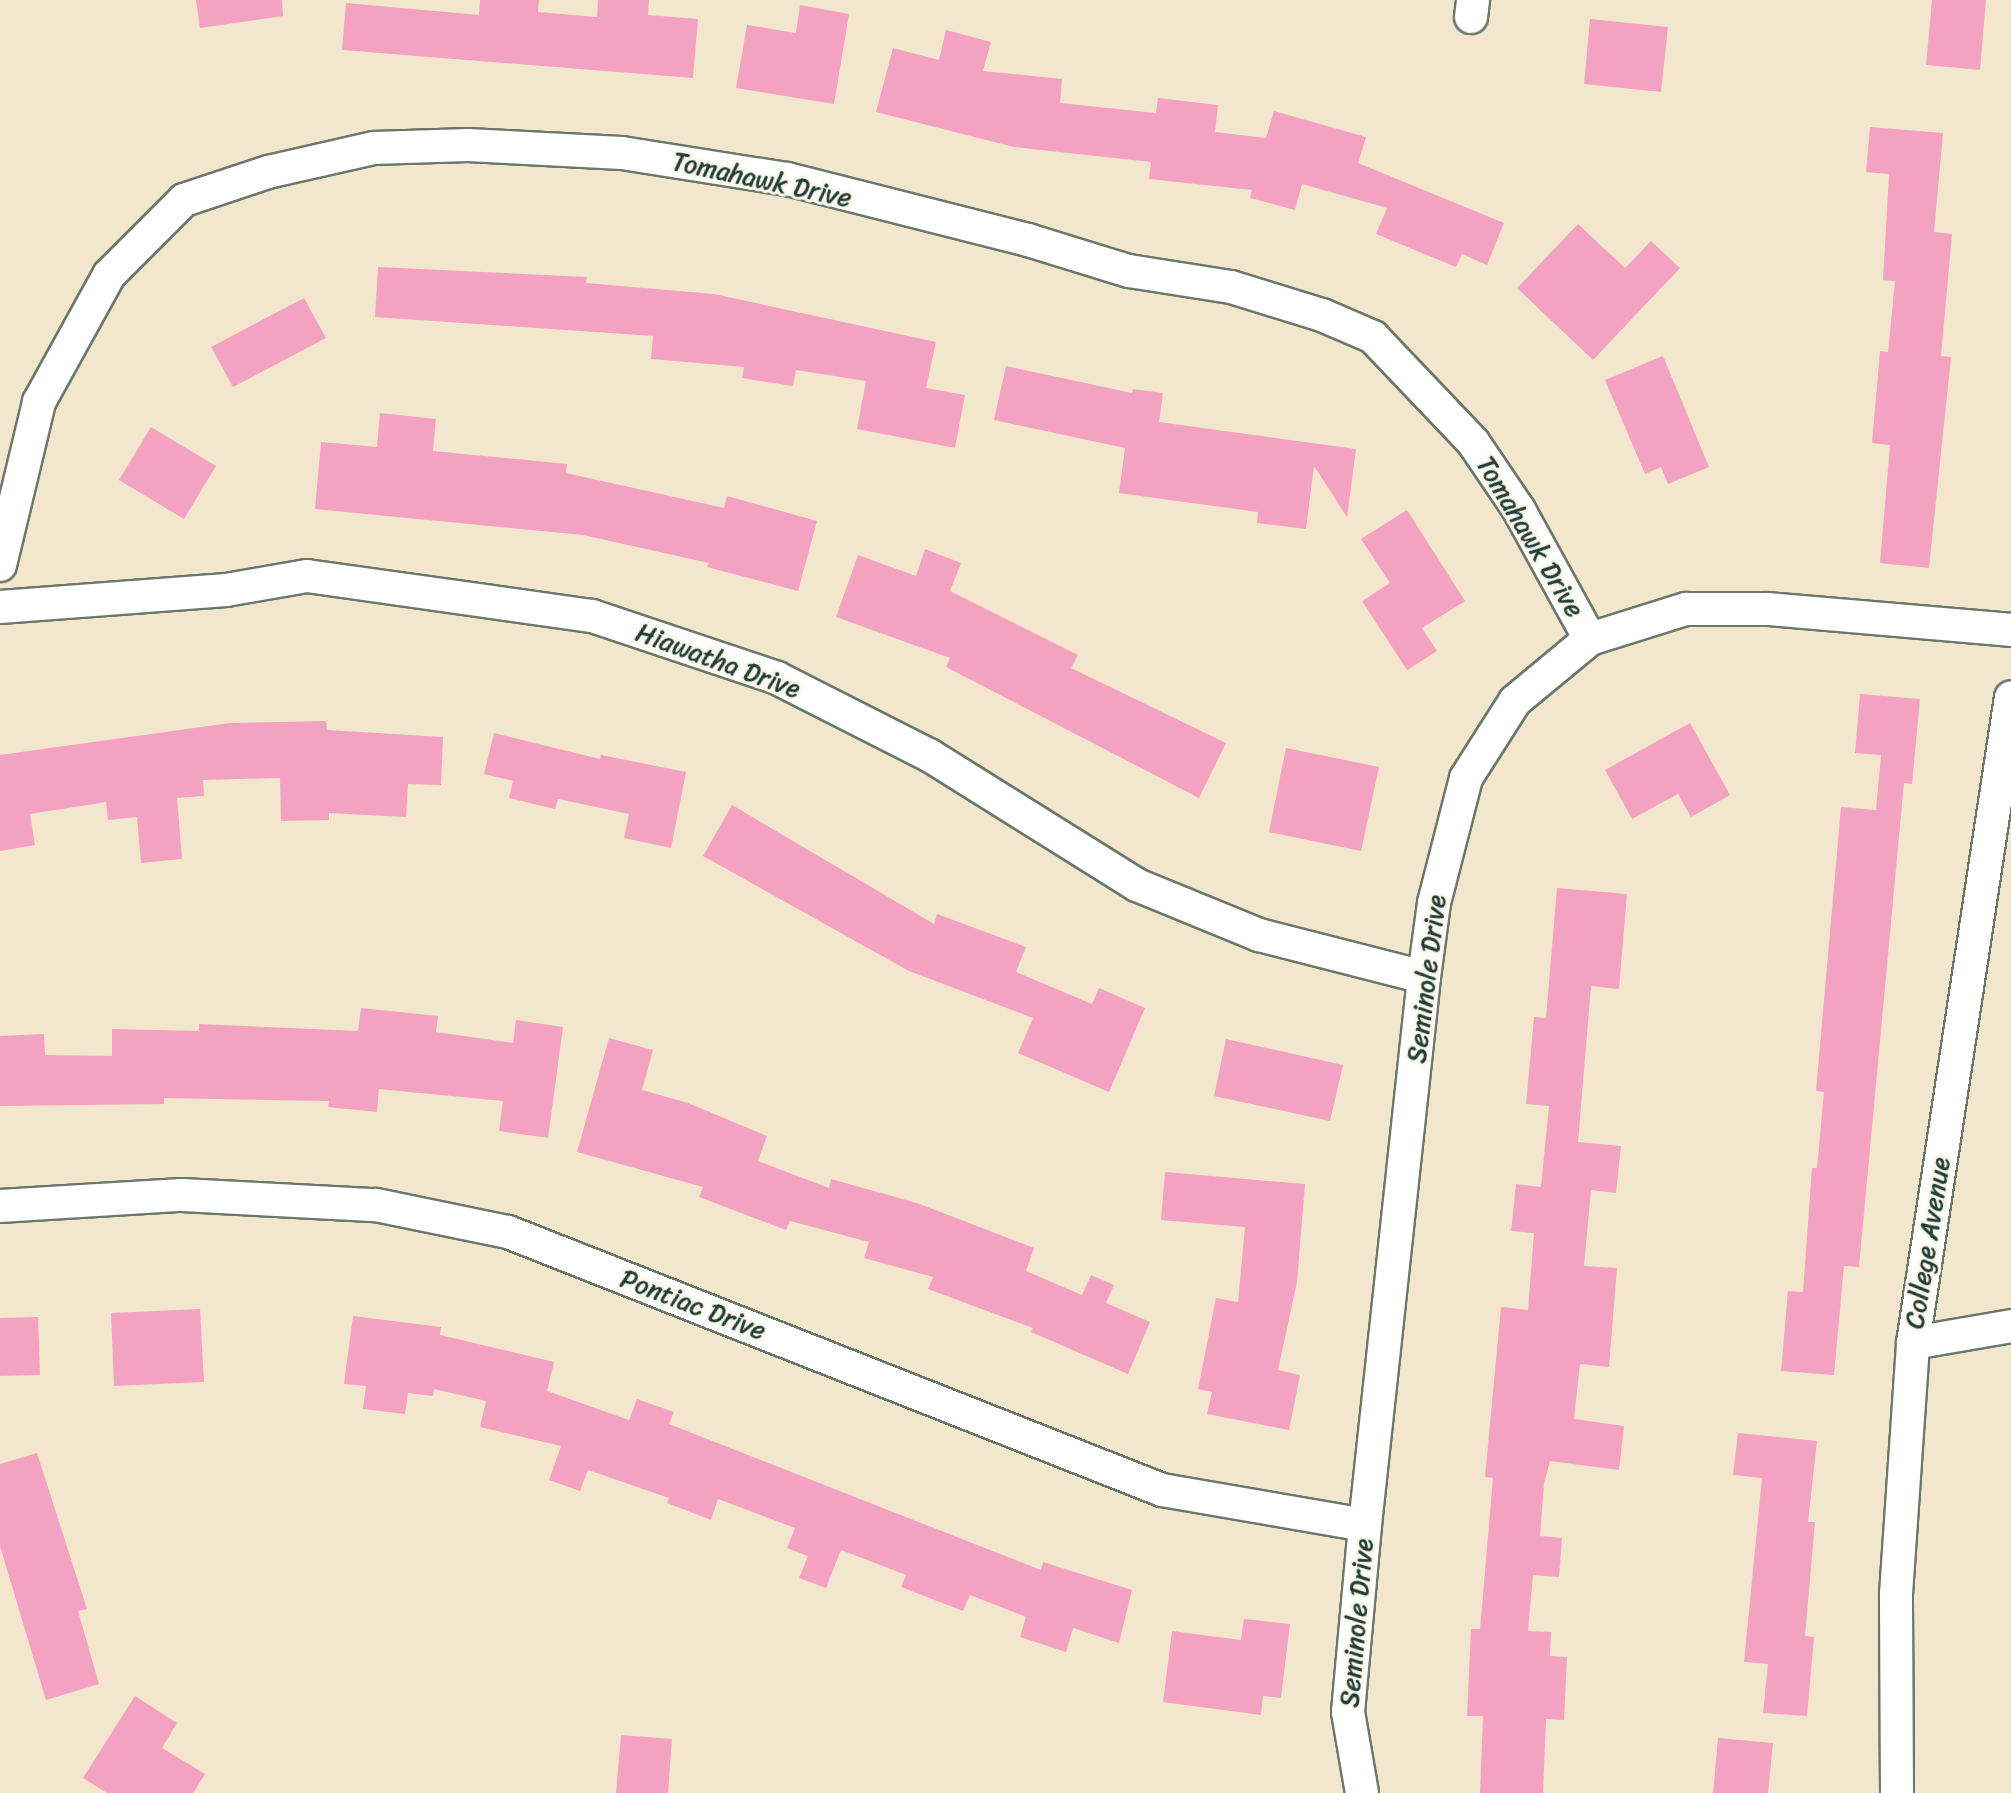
<!DOCTYPE html>
<style>
body{margin:0}
#map{position:relative;width:2011px;height:1793px;overflow:hidden;background:#f2e7cc;font-family:Sriracha,sans-serif}
div>[style]{position:absolute}
.building>*{inset:0;background:#f4a2c2}
.roads{filter:drop-shadow(2px 0 #697869) drop-shadow(-2px 0 #697869) drop-shadow(0 2px #697869) drop-shadow(0 -2px #697869)}
.street>*{height:32px;margin:-16px;padding:0 16px;transform-origin:16px;border-radius:16px;background:#fff}
span{translate:-50% -50%;white-space:nowrap;text-align:center;line-height:1.15;-webkit-text-stroke:6px #fbf7ec;paint-order:stroke}
.street-label{font-size:26px;color:#1f3d34}
</style>
<div id="map">
<div class="building">
<div style="clip-path:polygon(196px 0,282px 0,283px 16px,200px 28px)"></div>
<div style="clip-path:polygon(480px 0,539px 0,538px 12px,597px 17px,598px 0,649px 0,648px 15px,698px 19px,693px 78px,342px 50px,346px 3px,479px 15px)"></div>
<div style="clip-path:polygon(1932px 0,1986px 0,1980px 70px,1926px 65px)"></div>
<div style="clip-path:polygon(800px 5px,849px 14px,834px 104px,736px 88px,747px 25px,796px 33px)"></div>
<div style="clip-path:polygon(1590px 19px,1668px 27px,1661px 92px,1584px 84px)"></div>
<div style="clip-path:polygon(946px 30px,991px 42px,983px 71px,1062px 79px,1060px 103px,1156px 113px,1158px 98px,1218px 105px,1215px 132px,1266px 138px,1274px 111px,1366px 137px,1358px 163px,1504px 223px,1487px 265px,1462px 254px,1456px 267px,1376px 234px,1387px 208px,1302px 184px,1295px 210px,1250px 198px,1252px 190px,1149px 179px,1151px 162px,1014px 147px,876px 112px,893px 48px,939px 60px)"></div>
<div style="clip-path:polygon(1870px 127px,1943px 133px,1934px 232px,1952px 234px,1941px 356px,1951px 357px,1929px 568px,1880px 563px,1890px 445px,1872px 443px,1880px 351px,1888px 352px,1895px 281px,1883px 280px,1889px 174px,1866px 172px)"></div>
<div style="clip-path:polygon(1578px 224px,1625px 268px,1651px 241px,1680px 268px,1593px 360px,1517px 288px)"></div>
<div style="clip-path:polygon(378px 267px,587px 277px,586px 283px,714px 294px,936px 342px,926px 388px,965px 395px,955px 448px,857px 429px,866px 381px,796px 370px,793px 386px,742px 378px,744px 367px,651px 359px,653px 336px,375px 317px)"></div>
<div style="clip-path:polygon(304px 298px,326px 338px,233px 387px,211px 347px)"></div>
<div style="clip-path:polygon(1663px 356px,1709px 467px,1668px 484px,1661px 467px,1645px 474px,1605px 380px)"></div>
<div style="clip-path:polygon(1006px 366px,1132px 393px,1133px 389px,1163px 393px,1159px 422px,1356px 449px,1347px 517px,1314px 466px,1306px 529px,1257px 523px,1258px 512px,1119px 493px,1125px 448px,994px 420px)"></div>
<div style="clip-path:polygon(380px 413px,436px 419px,433px 451px,567px 464px,566px 473px,724px 508px,727px 496px,817px 521px,798px 591px,707px 567px,709px 563px,583px 535px,315px 509px,321px 442px,377px 447px)"></div>
<div style="clip-path:polygon(151px 427px,216px 466px,184px 519px,119px 480px)"></div>
<div style="clip-path:polygon(1407px 510px,1465px 601px,1422px 628px,1437px 651px,1407px 670px,1362px 601px,1390px 583px,1361px 539px)"></div>
<div style="clip-path:polygon(925px 549px,961px 563px,950px 591px,1078px 655px,1071px 668px,1226px 743px,1199px 798px,946px 667px,950px 658px,836px 617px,858px 555px,916px 576px)"></div>
<div style="clip-path:polygon(1860px 694px,1920px 699px,1912px 784px,1904px 783px,1859px 1267px,1844px 1266px,1834px 1375px,1781px 1371px,1788px 1291px,1803px 1292px,1812px 1168px,1817px 1168px,1824px 1092px,1816px 1091px,1841px 807px,1876px 810px,1881px 755px,1855px 753px)"></div>
<div style="clip-path:polygon(326px 721px,327px 730px,443px 737px,441px 785px,408px 784px,406px 817px,329px 813px,329px 820px,281px 821px,280px 778px,203px 780px,204px 796px,177px 798px,182px 859px,141px 863px,137px 817px,108px 820px,106px 802px,30px 814px,35px 845px,0 851px,0 755px,230px 723px)"></div>
<div style="clip-path:polygon(1690px 723px,1730px 795px,1691px 817px,1678px 794px,1632px 819px,1605px 770px)"></div>
<div style="clip-path:polygon(494px 733px,600px 759px,601px 755px,686px 772px,671px 848px,624px 838px,629px 814px,558px 799px,555px 809px,509px 798px,513px 781px,484px 774px)"></div>
<div style="clip-path:polygon(1286px 748px,1379px 767px,1361px 851px,1269px 832px)"></div>
<div style="clip-path:polygon(732px 805px,934px 924px,937px 914px,1026px 947px,1016px 972px,1092px 1004px,1099px 988px,1145px 1008px,1109px 1092px,1018px 1053px,1033px 1018px,909px 971px,703px 856px)"></div>
<div style="clip-path:polygon(1557px 888px,1627px 894px,1619px 989px,1591px 986px,1578px 1142px,1621px 1146px,1616px 1193px,1591px 1190px,1584px 1266px,1617px 1268px,1609px 1367px,1580px 1364px,1574px 1419px,1624px 1426px,1619px 1470px,1550px 1461px,1544px 1484px,1540px 1536px,1562px 1538px,1559px 1577px,1533px 1575px,1528px 1631px,1551px 1632px,1550px 1656px,1567px 1657px,1564px 1720px,1546px 1719px,1543px 1793px,1480px 1793px,1483px 1716px,1467px 1716px,1471px 1629px,1480px 1629px,1493px 1478px,1485px 1477px,1501px 1307px,1528px 1310px,1534px 1233px,1511px 1231px,1516px 1184px,1541px 1187px,1549px 1106px,1526px 1104px,1534px 1017px,1546px 1018px)"></div>
<div style="clip-path:polygon(361px 1008px,438px 1016px,436px 1032px,513px 1043px,516px 1020px,563px 1027px,548px 1138px,499px 1131px,503px 1101px,379px 1089px,377px 1112px,328px 1107px,329px 1101px,164px 1098px,164px 1104px,0 1106px,0 1036px,44px 1034px,45px 1055px,112px 1056px,112px 1029px,199px 1031px,199px 1024px,358px 1031px)"></div>
<div style="clip-path:polygon(609px 1038px,653px 1050px,642px 1090px,688px 1103px,767px 1136px,758px 1161px,829px 1188px,831px 1179px,917px 1203px,1034px 1248px,1026px 1271px,1082px 1295px,1091px 1275px,1114px 1285px,1106px 1303px,1150px 1322px,1128px 1374px,1031px 1332px,1033px 1328px,928px 1289px,933px 1277px,864px 1258px,869px 1242px,790px 1221px,786px 1230px,699px 1197px,703px 1187px,577px 1152px)"></div>
<div style="clip-path:polygon(1226px 1039px,1343px 1065px,1330px 1121px,1214px 1096px)"></div>
<div style="clip-path:polygon(1165px 1172px,1305px 1184px,1297px 1282px,1278px 1370px,1300px 1375px,1289px 1430px,1207px 1414px,1212px 1392px,1198px 1389px,1216px 1298px,1238px 1302px,1245px 1227px,1161px 1220px)"></div>
<div style="clip-path:polygon(200px 1309px,204px 1382px,114px 1386px,111px 1313px)"></div>
<div style="clip-path:polygon(353px 1316px,441px 1327px,440px 1335px,554px 1362px,547px 1391px,629px 1420px,637px 1399px,674px 1412px,669px 1424px,1041px 1570px,1043px 1562px,1132px 1590px,1119px 1643px,1073px 1628px,1066px 1652px,1020px 1637px,1026px 1617px,970px 1595px,963px 1611px,901px 1587px,906px 1575px,841px 1550px,826px 1588px,799px 1578px,808px 1556px,787px 1548px,795px 1528px,718px 1499px,711px 1520px,667px 1503px,669px 1498px,588px 1470px,580px 1491px,549px 1480px,561px 1446px,480px 1427px,486px 1401px,434px 1389px,433px 1396px,408px 1393px,405px 1414px,363px 1409px,366px 1386px,344px 1384px)"></div>
<div style="clip-path:polygon(38px 1317px,40px 1375px,0 1376px,0 1318px)"></div>
<div style="clip-path:polygon(1738px 1433px,1817px 1441px,1808px 1522px,1815px 1522px,1805px 1636px,1814px 1637px,1807px 1716px,1763px 1713px,1768px 1664px,1744px 1662px,1762px 1478px,1733px 1475px)"></div>
<div style="clip-path:polygon(37px 1453px,87px 1609px,78px 1611px,99px 1684px,46px 1700px,0 1546px,0 1464px)"></div>
<div style="clip-path:polygon(1244px 1619px,1290px 1624px,1281px 1698px,1263px 1696px,1261px 1715px,1163px 1702px,1172px 1631px,1241px 1640px)"></div>
<div style="clip-path:polygon(135px 1696px,177px 1723px,162px 1748px,205px 1774px,193px 1793px,107px 1793px,83px 1778px)"></div>
<div style="clip-path:polygon(621px 1735px,672px 1739px,668px 1793px,616px 1793px)"></div>
<div style="clip-path:polygon(1718px 1738px,1773px 1743px,1768px 1793px,1713px 1793px)"></div>
</div>
<div class="roads">
<div class="street">
<div style="left:1471px;top:17px;width:17px;rotate:-83deg"></div>
<div style="left:0;top:565px;width:168px;rotate:-76.5deg"></div>
<div style="left:39px;top:402px;width:145px;rotate:-61.1deg"></div>
<div style="left:109px;top:275px;width:106px;rotate:-45deg"></div>
<div style="left:184px;top:200px;width:89px;rotate:-18.4deg"></div>
<div style="left:268px;top:172px;width:109px;rotate:-12.8deg"></div>
<div style="left:374px;top:148px;width:94px;rotate:-1.8deg"></div>
<div style="left:468px;top:145px;width:154px;rotate:3deg"></div>
<div style="left:622px;top:153px;width:167px;rotate:9deg"></div>
<div style="left:787px;top:179px;width:249px;rotate:14.2deg"></div>
<div style="left:1028px;top:240px;width:106px;rotate:17.1deg"></div>
<div style="left:1129px;top:271px;width:103px;rotate:8.9deg"></div>
<div style="left:1231px;top:287px;width:95px;rotate:17.1deg"></div>
<div style="left:1322px;top:315px;width:56px;rotate:23.3deg"></div>
<div style="left:1373px;top:337px;width:145px;rotate:46.4deg"></div>
<div style="left:1473px;top:442px;width:82px;rotate:55.9deg"></div>
<div style="left:1519px;top:510px;width:147px;rotate:61.2deg"></div>
<div style="left:0;top:607px;width:227px;rotate:-4.3deg"></div>
<div style="left:226px;top:590px;width:82px;rotate:-9.8deg"></div>
<div style="left:307px;top:576px;width:288px;rotate:8deg"></div>
<div style="left:592px;top:616px;width:195px;rotate:18.5deg"></div>
<div style="left:777px;top:678px;width:170px;rotate:26.9deg"></div>
<div style="left:929px;top:755px;width:245px;rotate:32deg"></div>
<div style="left:1137px;top:885px;width:132px;rotate:22.3deg"></div>
<div style="left:1259px;top:935px;width:170px;rotate:14.3deg"></div>
<div style="left:0;top:1206px;width:182px;rotate:-3.5deg"></div>
<div style="left:182px;top:1195px;width:194px;rotate:3deg"></div>
<div style="left:376px;top:1205px;width:135px;rotate:11.6deg"></div>
<div style="left:508px;top:1232px;width:703px;rotate:21.53deg"></div>
<div style="left:1162px;top:1490px;width:206px;rotate:9.8deg"></div>
<div style="left:1913px;top:1343px;width:99px;rotate:-9.8deg"></div>
<div style="left:1362px;top:1793px;width:82px;rotate:-99.8deg"></div>
<div style="left:1348px;top:1712px;width:188px;rotate:-84.8deg"></div>
<div style="left:1365px;top:1525px;width:551px;rotate:-83.85deg"></div>
<div style="left:1424px;top:977px;width:75px;rotate:-82.3deg"></div>
<div style="left:1434px;top:903px;width:129px;rotate:-75.6deg"></div>
<div style="left:1466px;top:778px;width:91px;rotate:-57.5deg"></div>
<div style="left:1515px;top:701px;width:97px;rotate:-39.6deg"></div>
<div style="left:1590px;top:639px;width:101px;rotate:-17.4deg"></div>
<div style="left:1686px;top:609px;width:82px"></div>
<div style="left:1768px;top:609px;width:244px;rotate:4.9deg"></div>
<div style="left:1897px;top:1793px;width:199px;rotate:-90.3deg"></div>
<div style="left:1896px;top:1594px;width:252px;rotate:-86.1deg"></div>
<div style="left:1913px;top:1343px;width:653px;rotate:-81.37deg"></div>
</div>
</div>
<div class="street-label">
<span style="left:762px;top:180px;rotate:12deg">Tomahawk Drive</span>
<span style="left:1530px;top:537px;rotate:59deg">Tomahawk Drive</span>
<span style="left:718px;top:661px;rotate:20deg">Hiawatha Drive</span>
<span style="left:1427px;top:979px;rotate:-83deg">Seminole Drive</span>
<span style="left:1928px;top:1243px;rotate:-81deg">College Avenue</span>
<span style="left:693px;top:1305px;rotate:21deg">Pontiac Drive</span>
<span style="left:1357px;top:1623px;rotate:-85deg">Seminole Drive</span>
</div>
</div>
